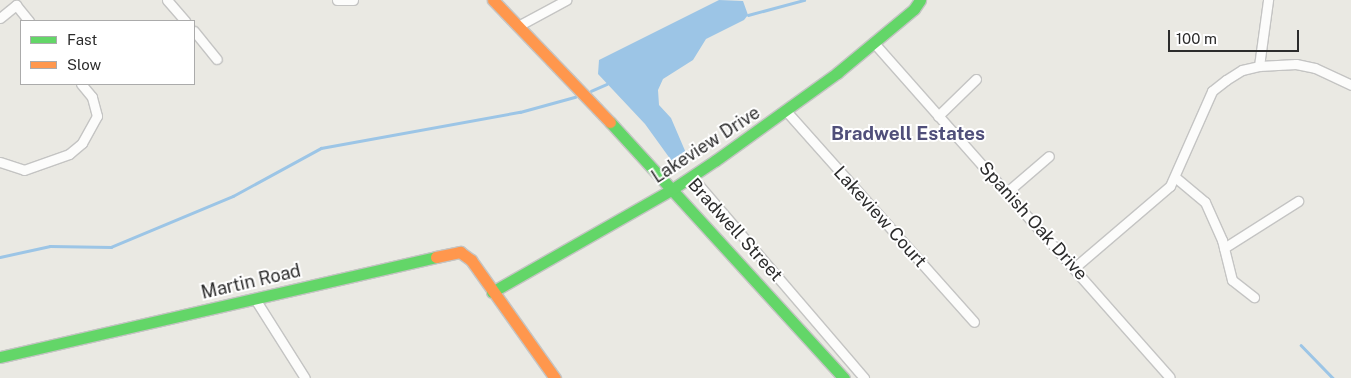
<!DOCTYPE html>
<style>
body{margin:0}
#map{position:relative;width:1351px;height:378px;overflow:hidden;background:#eae9e3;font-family:"Public Sans",sans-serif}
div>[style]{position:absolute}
.water>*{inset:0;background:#9cc5e6}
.stream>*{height:2.5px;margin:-1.25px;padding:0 1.25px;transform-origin:1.25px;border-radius:1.25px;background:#9cc5e6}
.roads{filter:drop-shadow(1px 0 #c4c4c3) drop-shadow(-1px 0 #c4c4c3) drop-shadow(0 1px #c4c4c3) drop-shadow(0 -1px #c4c4c3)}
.street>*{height:9px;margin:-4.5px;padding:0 4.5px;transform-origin:4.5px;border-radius:4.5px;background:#fcfcfb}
.fast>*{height:11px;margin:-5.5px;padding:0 5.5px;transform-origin:5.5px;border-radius:5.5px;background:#63d668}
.slow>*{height:11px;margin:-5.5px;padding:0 5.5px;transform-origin:5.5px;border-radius:5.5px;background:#ff974d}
span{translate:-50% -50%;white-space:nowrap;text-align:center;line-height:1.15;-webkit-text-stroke:4px #fff;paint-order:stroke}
.street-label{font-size:18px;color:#2c2c2c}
.neighbourhood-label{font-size:19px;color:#504f7a;font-weight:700}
.legend{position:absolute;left:20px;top:20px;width:175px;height:65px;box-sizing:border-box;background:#fff;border:1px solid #ababab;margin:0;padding:6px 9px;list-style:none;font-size:15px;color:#2c2c2c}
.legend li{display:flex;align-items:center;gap:10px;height:25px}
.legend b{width:25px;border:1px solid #ababab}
.scale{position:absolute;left:1168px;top:30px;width:131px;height:22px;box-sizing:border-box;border:2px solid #2c2c2c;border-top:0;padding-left:6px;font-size:15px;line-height:18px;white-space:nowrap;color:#2c2c2c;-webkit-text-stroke:4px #fff;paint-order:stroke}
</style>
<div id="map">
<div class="water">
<div style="clip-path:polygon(719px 0,743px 1px,748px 15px,744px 20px,706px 39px,693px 60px,663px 79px,658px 90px,659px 105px,671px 118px,686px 153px,685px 161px,679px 163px,671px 160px,645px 124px,598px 74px,599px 60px)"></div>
</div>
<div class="stream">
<div style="left:748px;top:15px;width:58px;rotate:-15deg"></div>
<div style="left:591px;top:91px;width:17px;rotate:-24deg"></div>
<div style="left:0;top:257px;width:51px;rotate:-12.4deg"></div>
<div style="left:50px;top:246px;width:61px;rotate:0.9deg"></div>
<div style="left:111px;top:247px;width:132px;rotate:-22.7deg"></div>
<div style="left:233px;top:196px;width:100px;rotate:-28.6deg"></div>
<div style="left:321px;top:148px;width:202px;rotate:-10.3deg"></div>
<div style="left:520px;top:112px;width:57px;rotate:-15.3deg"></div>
<div style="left:1301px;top:345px;width:46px;rotate:45.9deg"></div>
</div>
<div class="roads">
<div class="street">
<div style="left:167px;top:0;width:28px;rotate:49deg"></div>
<div style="left:337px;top:0;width:16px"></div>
<div style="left:0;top:18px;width:21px;rotate:-39deg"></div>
<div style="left:16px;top:5px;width:21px;rotate:51deg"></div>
<div style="left:518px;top:26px;width:55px;rotate:-28.4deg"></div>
<div style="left:194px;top:31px;width:36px;rotate:51deg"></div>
<div style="left:874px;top:43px;width:446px;rotate:48.5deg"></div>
<div style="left:1259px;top:66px;width:67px;rotate:-82.2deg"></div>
<div style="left:787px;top:112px;width:281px;rotate:48.3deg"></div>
<div style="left:938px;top:116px;width:53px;rotate:-44.2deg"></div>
<div style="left:0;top:162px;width:25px;rotate:18deg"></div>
<div style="left:24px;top:170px;width:48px;rotate:-19.6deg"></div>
<div style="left:69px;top:154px;width:17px;rotate:-40deg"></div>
<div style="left:82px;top:143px;width:31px;rotate:-61deg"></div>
<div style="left:97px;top:116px;width:20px;rotate:-105deg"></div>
<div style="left:92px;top:97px;width:17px;rotate:-130deg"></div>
<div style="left:691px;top:176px;width:266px;rotate:49.4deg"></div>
<div style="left:1175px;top:177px;width:39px;rotate:40deg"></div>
<div style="left:1205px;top:202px;width:42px;rotate:65.9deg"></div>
<div style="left:1222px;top:240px;width:41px;rotate:76deg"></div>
<div style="left:1232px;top:280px;width:28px;rotate:38deg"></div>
<div style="left:1007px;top:192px;width:55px;rotate:-40.6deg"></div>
<div style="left:1224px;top:248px;width:88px;rotate:-32.4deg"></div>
<div style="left:1074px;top:268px;width:126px;rotate:-40.5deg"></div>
<div style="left:1170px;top:186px;width:104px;rotate:-66.1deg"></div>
<div style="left:1212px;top:91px;width:18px;rotate:-38deg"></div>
<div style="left:1226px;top:80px;width:19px;rotate:-32deg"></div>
<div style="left:1242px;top:70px;width:17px;rotate:-13deg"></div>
<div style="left:1259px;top:66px;width:37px;rotate:-3deg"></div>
<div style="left:1296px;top:64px;width:19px;rotate:12deg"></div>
<div style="left:1315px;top:68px;width:40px;rotate:25deg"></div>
<div style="left:255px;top:299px;width:93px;rotate:57.7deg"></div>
</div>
<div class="fast">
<div style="left:610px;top:122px;width:347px;rotate:47.6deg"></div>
<div style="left:492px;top:292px;width:210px;rotate:-29.7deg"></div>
<div style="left:674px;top:188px;width:50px;rotate:-33.7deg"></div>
<div style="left:716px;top:160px;width:149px;rotate:-35.7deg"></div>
<div style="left:837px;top:73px;width:100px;rotate:-39.7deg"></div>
<div style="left:914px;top:9px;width:11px;rotate:-56deg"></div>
<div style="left:0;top:357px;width:447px;rotate:-12.9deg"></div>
</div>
<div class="slow">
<div style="left:493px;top:0;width:169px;rotate:46.2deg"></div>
<div style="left:436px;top:257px;width:25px;rotate:-12deg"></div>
<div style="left:460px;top:252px;width:14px;rotate:36deg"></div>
<div style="left:471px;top:260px;width:145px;rotate:54.6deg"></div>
</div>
</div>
<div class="street-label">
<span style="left:706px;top:145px;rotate:-33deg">Lakeview Drive</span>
<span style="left:880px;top:217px;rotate:48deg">Lakeview Court</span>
<span style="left:1033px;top:221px;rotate:48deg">Spanish Oak Drive</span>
<span style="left:735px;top:230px;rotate:48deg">Bradwell Street</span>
<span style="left:251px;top:282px;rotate:-13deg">Martin Road</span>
</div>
<div class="neighbourhood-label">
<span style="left:908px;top:134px">Bradwell Estates</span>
</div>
<ul class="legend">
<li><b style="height:6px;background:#63d668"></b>Fast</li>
<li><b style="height:6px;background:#ff974d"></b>Slow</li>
</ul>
<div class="scale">100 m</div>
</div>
